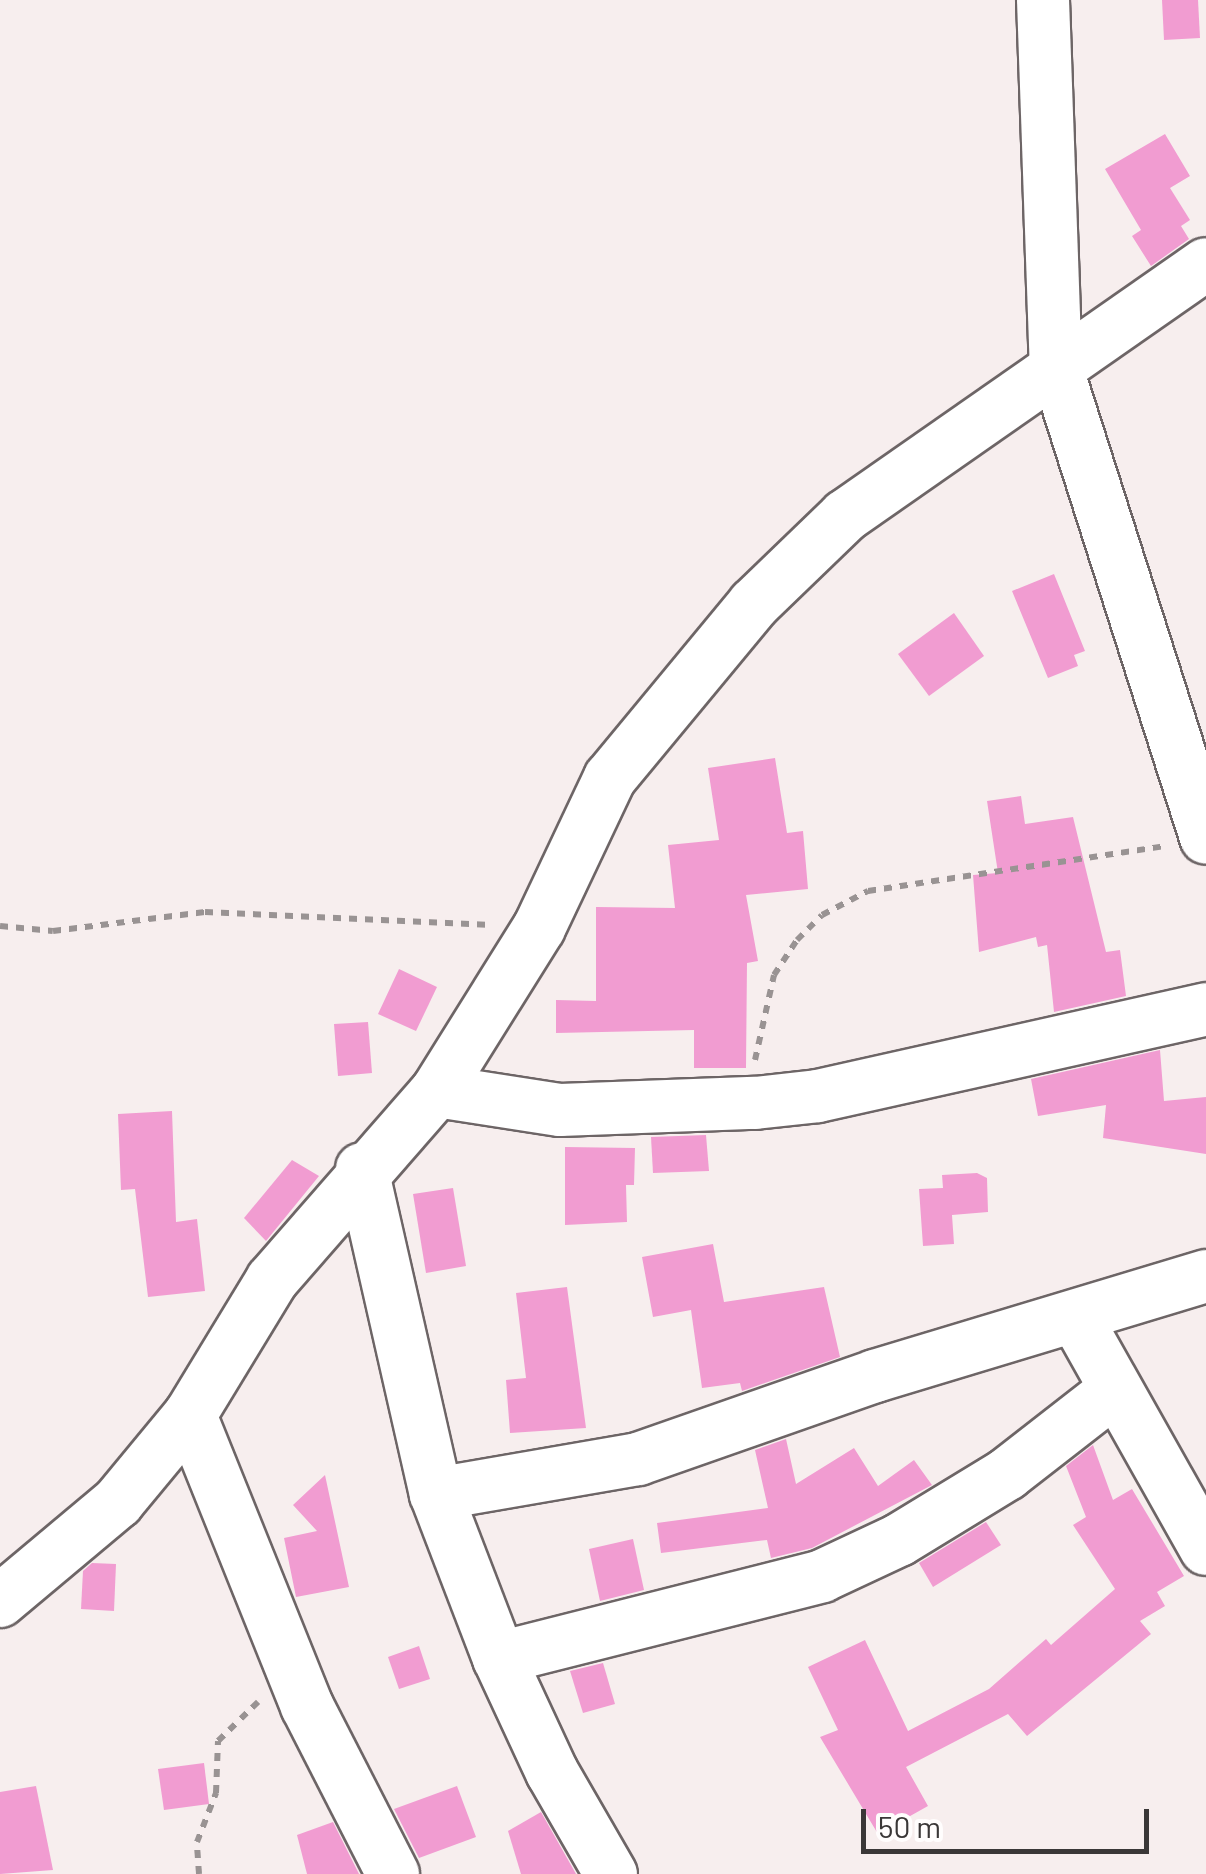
<!DOCTYPE html>
<style>
body{margin:0}
#map{position:relative;width:1206px;height:1874px;overflow:hidden;background:#f7eeee;font-family:Barlow,sans-serif}
div>[style]{position:absolute}
.building>*{inset:0;background:#f19cd1}
.path>*{height:6px;margin-top:-3px;transform-origin:0;background:repeating-linear-gradient(90deg,#999393 0 8px,transparent 0 16px)}
.roads{filter:drop-shadow(2px 0 #6d6566) drop-shadow(-2px 0 #6d6566) drop-shadow(0 2px #6d6566) drop-shadow(0 -2px #6d6566)}
.minor>*{height:52px;margin:-26px;padding:0 26px;transform-origin:26px;border-radius:26px;background:#fff}
span{translate:-50% -50%;white-space:nowrap;text-align:center;line-height:1.15;-webkit-text-stroke:9px #fffdfd;paint-order:stroke}
.scale{position:absolute;left:861px;top:1809px;width:288px;height:45px;box-sizing:border-box;border:5px solid #3a3737;border-top:0;padding-left:12px;font-size:30px;line-height:35px;white-space:nowrap;color:#3a3737;-webkit-text-stroke:8px #fffdfd;paint-order:stroke}
</style>
<div id="map">
<div class="building">
<div style="clip-path:polygon(1162px 0,1198px 0,1200px 38px,1164px 40px)"></div>
<div style="clip-path:polygon(1165px 134px,1190px 176px,1170px 188px,1190px 220px,1181px 226px,1189px 239px,1151px 266px,1132px 236px,1141px 230px,1105px 169px)"></div>
<div style="clip-path:polygon(1054px 574px,1085px 651px,1074px 655px,1078px 666px,1048px 678px,1012px 591px)"></div>
<div style="clip-path:polygon(954px 613px,984px 656px,929px 696px,898px 654px)"></div>
<div style="clip-path:polygon(775px 758px,787px 833px,803px 831px,808px 889px,746px 895px,758px 961px,747px 963px,746px 1068px,694px 1068px,694px 1030px,556px 1033px,556px 1000px,596px 1001px,596px 907px,675px 908px,668px 845px,719px 840px,708px 768px)"></div>
<div style="clip-path:polygon(1021px 796px,1025px 824px,1073px 817px,1106px 952px,1120px 950px,1126px 996px,1054px 1012px,1047px 945px,1038px 947px,1036px 937px,979px 952px,973px 875px,998px 873px,987px 801px)"></div>
<div style="clip-path:polygon(399px 969px,437px 987px,416px 1031px,378px 1014px)"></div>
<div style="clip-path:polygon(368px 1022px,372px 1073px,338px 1076px,334px 1024px)"></div>
<div style="clip-path:polygon(1160px 1050px,1164px 1101px,1206px 1097px,1206px 1154px,1103px 1138px,1106px 1105px,1038px 1116px,1031px 1079px)"></div>
<div style="clip-path:polygon(172px 1111px,176px 1222px,197px 1219px,205px 1291px,148px 1297px,135px 1189px,121px 1190px,118px 1114px)"></div>
<div style="clip-path:polygon(706px 1135px,709px 1171px,653px 1173px,651px 1137px)"></div>
<div style="clip-path:polygon(565px 1147px,635px 1148px,634px 1185px,626px 1185px,627px 1222px,565px 1225px)"></div>
<div style="clip-path:polygon(292px 1160px,319px 1176px,266px 1241px,244px 1218px)"></div>
<div style="clip-path:polygon(977px 1173px,987px 1178px,988px 1212px,952px 1215px,954px 1244px,923px 1246px,919px 1189px,943px 1188px,942px 1175px)"></div>
<div style="clip-path:polygon(453px 1188px,466px 1266px,426px 1273px,413px 1194px)"></div>
<div style="clip-path:polygon(713px 1244px,724px 1302px,824px 1287px,840px 1357px,742px 1391px,740px 1383px,702px 1388px,691px 1310px,653px 1317px,642px 1257px)"></div>
<div style="clip-path:polygon(567px 1287px,586px 1428px,510px 1433px,506px 1380px,526px 1378px,516px 1293px)"></div>
<div style="clip-path:polygon(786px 1439px,796px 1484px,854px 1448px,878px 1486px,914px 1460px,932px 1485px,812px 1548px,771px 1558px,767px 1540px,661px 1553px,657px 1523px,768px 1508px,755px 1450px)"></div>
<div style="clip-path:polygon(1093px 1445px,1113px 1500px,1132px 1489px,1184px 1576px,1157px 1592px,1165px 1606px,1140px 1621px,1151px 1634px,1027px 1736px,1008px 1714px,906px 1767px,928px 1806px,878px 1834px,820px 1737px,838px 1730px,808px 1667px,865px 1640px,908px 1731px,989px 1689px,1046px 1639px,1051px 1645px,1115px 1589px,1073px 1525px,1086px 1517px,1066px 1466px)"></div>
<div style="clip-path:polygon(325px 1475px,349px 1587px,296px 1597px,284px 1538px,317px 1531px,293px 1505px)"></div>
<div style="clip-path:polygon(986px 1522px,1001px 1545px,933px 1587px,919px 1563px)"></div>
<div style="clip-path:polygon(633px 1539px,644px 1590px,600px 1601px,589px 1549px)"></div>
<div style="clip-path:polygon(92px 1563px,116px 1564px,114px 1611px,81px 1609px,83px 1571px)"></div>
<div style="clip-path:polygon(419px 1646px,430px 1679px,399px 1689px,388px 1657px)"></div>
<div style="clip-path:polygon(603px 1663px,615px 1704px,583px 1713px,570px 1671px)"></div>
<div style="clip-path:polygon(204px 1763px,209px 1804px,164px 1810px,158px 1769px)"></div>
<div style="clip-path:polygon(36px 1786px,53px 1870px,0 1874px,0 1792px)"></div>
<div style="clip-path:polygon(457px 1786px,476px 1837px,419px 1858px,394px 1809px)"></div>
<div style="clip-path:polygon(541px 1812px,576px 1874px,521px 1874px,508px 1831px)"></div>
<div style="clip-path:polygon(333px 1822px,359px 1874px,307px 1874px,297px 1835px)"></div>
</div>
<div class="path">
<div style="left:0;top:926px;width:53px;rotate:5.4deg"></div>
<div style="left:53px;top:931px;width:153px;rotate:-7.1deg"></div>
<div style="left:205px;top:912px;width:287px;rotate:2.6deg"></div>
<div style="left:755px;top:1060px;width:87px;rotate:-77.4deg"></div>
<div style="left:774px;top:975px;width:42px;rotate:-56.7deg"></div>
<div style="left:797px;top:940px;width:35px;rotate:-45deg"></div>
<div style="left:822px;top:915px;width:52px;rotate:-27.6deg"></div>
<div style="left:868px;top:891px;width:300px;rotate:-8.6deg"></div>
<div style="left:199px;top:1874px;width:32px;rotate:-94deg"></div>
<div style="left:197px;top:1842px;width:53px;rotate:-68.8deg"></div>
<div style="left:216px;top:1793px;width:52px;rotate:-87.8deg"></div>
<div style="left:218px;top:1741px;width:56px;rotate:-44.3deg"></div>
</div>
<div class="roads">
<div class="minor">
<div style="left:1043px;top:0;width:367px;rotate:88deg"></div>
<div style="left:1056px;top:367px;width:494px;rotate:72.3deg"></div>
<div style="left:437px;top:1091px;width:124px;rotate:8.8deg"></div>
<div style="left:560px;top:1110px;width:195px;rotate:-2.1deg"></div>
<div style="left:755px;top:1103px;width:63px;rotate:-6.3deg"></div>
<div style="left:818px;top:1096px;width:398px;rotate:-12.6deg"></div>
<div style="left:362px;top:1169px;width:333px;rotate:77.2deg"></div>
<div style="left:436px;top:1494px;width:176px;rotate:69deg"></div>
<div style="left:499px;top:1658px;width:126px;rotate:65.1deg"></div>
<div style="left:552px;top:1772px;width:118px;rotate:60deg"></div>
<div style="left:1076px;top:1318px;width:265px;rotate:60.6deg"></div>
<div style="left:190px;top:1415px;width:314px;rotate:68.1deg"></div>
<div style="left:307px;top:1706px;width:189px;rotate:62.9deg"></div>
<div style="left:436px;top:1494px;width:205px;rotate:-9.8deg"></div>
<div style="left:638px;top:1459px;width:251px;rotate:-19.3deg"></div>
<div style="left:875px;top:1376px;width:346px;rotate:-16.8deg"></div>
<div style="left:0;top:1601px;width:154px;rotate:-40deg"></div>
<div style="left:118px;top:1502px;width:113px;rotate:-50.4deg"></div>
<div style="left:190px;top:1415px;width:158px;rotate:-58.7deg"></div>
<div style="left:272px;top:1280px;width:251px;rotate:-48.9deg"></div>
<div style="left:437px;top:1091px;width:192px;rotate:-58deg"></div>
<div style="left:539px;top:928px;width:166px;rotate:-64.7deg"></div>
<div style="left:610px;top:778px;width:226px;rotate:-50.4deg"></div>
<div style="left:754px;top:604px;width:127px;rotate:-44deg"></div>
<div style="left:845px;top:516px;width:440px;rotate:-34.9deg"></div>
<div style="left:499px;top:1658px;width:333px;rotate:-14.2deg"></div>
<div style="left:822px;top:1576px;width:85px;rotate:-25.1deg"></div>
<div style="left:899px;top:1540px;width:127px;rotate:-31.4deg"></div>
<div style="left:1007px;top:1474px;width:137px;rotate:-37.9deg"></div>
</div>
</div>
<div class="scale">50 m</div>
</div>
